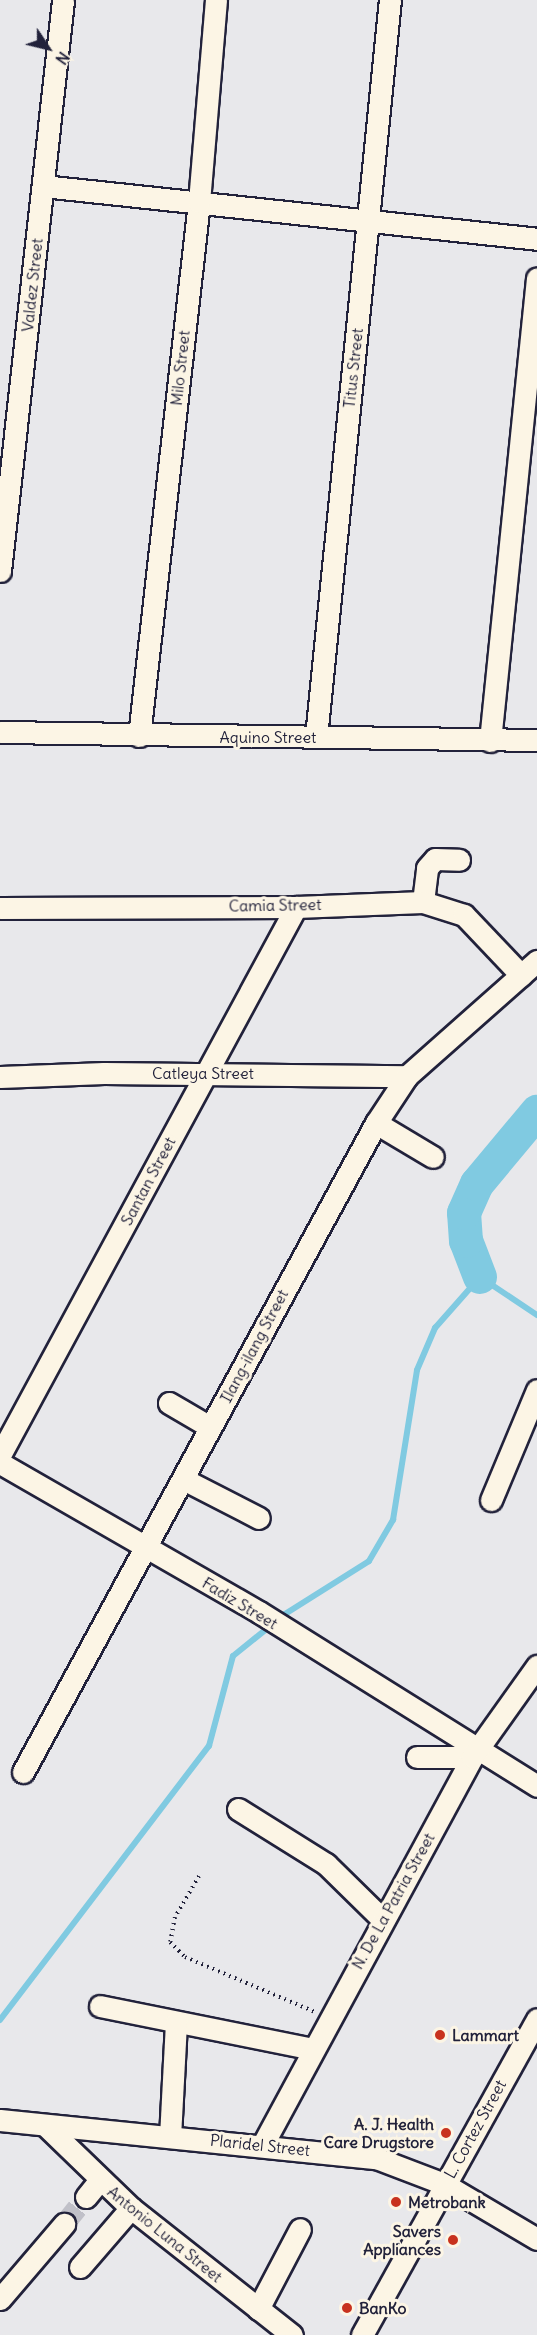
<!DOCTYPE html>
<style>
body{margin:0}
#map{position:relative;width:537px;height:2335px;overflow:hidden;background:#e8e8eb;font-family:Delius,sans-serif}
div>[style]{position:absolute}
.stream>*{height:6px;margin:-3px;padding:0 3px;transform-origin:3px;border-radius:3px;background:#80cae1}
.river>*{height:34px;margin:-17px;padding:0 17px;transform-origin:17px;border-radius:17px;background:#80cae1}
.minor-tunnel>*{height:21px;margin-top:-10.5px;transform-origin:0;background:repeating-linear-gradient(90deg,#c0c0c8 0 21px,transparent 0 31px)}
.path>*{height:4px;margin-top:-2px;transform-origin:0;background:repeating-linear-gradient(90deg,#22223b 0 1.5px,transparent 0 6px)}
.roads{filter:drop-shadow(2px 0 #22223b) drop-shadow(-2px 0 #22223b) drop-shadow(0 2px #22223b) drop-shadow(0 -2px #22223b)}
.minor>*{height:21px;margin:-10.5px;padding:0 10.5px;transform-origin:10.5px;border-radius:10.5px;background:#fcf5e5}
.dots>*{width:16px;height:16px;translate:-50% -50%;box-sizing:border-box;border:3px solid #fcf5e5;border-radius:50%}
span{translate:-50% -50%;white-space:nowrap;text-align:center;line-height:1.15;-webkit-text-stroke:6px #fcf5e5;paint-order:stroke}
.street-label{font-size:16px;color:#22223b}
.poi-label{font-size:16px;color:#22223b;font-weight:700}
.left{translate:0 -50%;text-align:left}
.right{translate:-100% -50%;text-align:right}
.north{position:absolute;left:18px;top:18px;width:60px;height:60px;-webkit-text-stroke:4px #fcf5e5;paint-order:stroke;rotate:125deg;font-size:16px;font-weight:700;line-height:24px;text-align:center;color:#22223b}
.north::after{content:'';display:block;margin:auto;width:21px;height:27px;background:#22223b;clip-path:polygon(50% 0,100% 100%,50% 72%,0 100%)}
</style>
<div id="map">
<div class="stream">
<div style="left:0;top:2020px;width:345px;rotate:-52.7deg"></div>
<div style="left:209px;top:1746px;width:93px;rotate:-75.1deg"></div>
<div style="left:233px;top:1656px;width:67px;rotate:-38.9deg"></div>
<div style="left:285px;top:1614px;width:99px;rotate:-32.2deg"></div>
<div style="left:369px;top:1561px;width:48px;rotate:-59.7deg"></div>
<div style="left:393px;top:1520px;width:152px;rotate:-80.9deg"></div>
<div style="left:417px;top:1370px;width:46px;rotate:-66.8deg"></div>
<div style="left:435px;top:1328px;width:68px;rotate:-48.6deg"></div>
<div style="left:480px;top:1277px;width:69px;rotate:33.7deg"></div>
</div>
<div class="river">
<div style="left:480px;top:1277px;width:39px;rotate:-111deg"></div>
<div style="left:466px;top:1241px;width:28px;rotate:-94deg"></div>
<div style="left:464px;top:1213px;width:32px;rotate:-66deg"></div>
<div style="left:477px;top:1184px;width:94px;rotate:-50.2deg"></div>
</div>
<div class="minor-tunnel">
<div style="left:64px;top:2224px;width:35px;rotate:-51deg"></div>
</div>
<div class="path">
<div style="left:199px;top:1876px;width:48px;rotate:120.3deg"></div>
<div style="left:175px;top:1917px;width:25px;rotate:101deg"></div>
<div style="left:170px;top:1942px;width:21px;rotate:45deg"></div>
<div style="left:185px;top:1957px;width:141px;rotate:22.9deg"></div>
</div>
<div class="roads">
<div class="minor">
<div style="left:43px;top:186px;width:497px;rotate:6.1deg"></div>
<div style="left:0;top:571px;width:574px;rotate:-83.7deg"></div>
<div style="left:0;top:732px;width:537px;rotate:0.85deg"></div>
<div style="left:139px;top:736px;width:537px;rotate:-83.59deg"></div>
<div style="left:199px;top:202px;width:203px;rotate:-85.2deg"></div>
<div style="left:316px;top:737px;width:741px;rotate:-84.27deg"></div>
<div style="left:490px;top:741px;width:465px;rotate:-84.2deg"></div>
<div style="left:423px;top:902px;width:34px;rotate:-83deg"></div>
<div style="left:427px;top:868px;width:12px;rotate:-48deg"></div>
<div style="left:435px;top:859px;width:24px;rotate:2deg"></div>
<div style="left:0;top:908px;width:296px;rotate:-0.2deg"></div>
<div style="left:296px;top:907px;width:127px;rotate:-2.3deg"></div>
<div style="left:423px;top:902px;width:43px;rotate:17.6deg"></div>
<div style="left:464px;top:915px;width:83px;rotate:46.5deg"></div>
<div style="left:0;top:1077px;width:104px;rotate:-2.2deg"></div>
<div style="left:104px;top:1073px;width:303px;rotate:0.6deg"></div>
<div style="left:376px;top:1123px;width:66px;rotate:30.8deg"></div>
<div style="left:169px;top:1403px;width:48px;rotate:30.3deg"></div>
<div style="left:0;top:1455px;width:623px;rotate:-61.62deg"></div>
<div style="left:0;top:1463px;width:299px;rotate:29.9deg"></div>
<div style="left:259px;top:1612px;width:328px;rotate:32deg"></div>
<div style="left:183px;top:1479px;width:85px;rotate:27.2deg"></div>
<div style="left:491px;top:1500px;width:119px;rotate:-67.3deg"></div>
<div style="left:417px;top:1757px;width:55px"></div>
<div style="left:23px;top:1772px;width:739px;rotate:-61.46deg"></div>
<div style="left:376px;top:1123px;width:56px;rotate:-56.6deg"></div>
<div style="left:407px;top:1076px;width:174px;rotate:-41.5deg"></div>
<div style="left:238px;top:1809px;width:104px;rotate:32deg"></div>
<div style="left:326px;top:1864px;width:80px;rotate:44.5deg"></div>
<div style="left:100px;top:2006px;width:217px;rotate:11.4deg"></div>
<div style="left:0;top:2120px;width:378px;rotate:5.8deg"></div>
<div style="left:376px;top:2158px;width:73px;rotate:20.9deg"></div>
<div style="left:444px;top:2184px;width:108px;rotate:30.6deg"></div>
<div style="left:45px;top:2125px;width:120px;rotate:44deg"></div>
<div style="left:131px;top:2208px;width:205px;rotate:38.3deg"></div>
<div style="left:170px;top:2137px;width:115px;rotate:-87deg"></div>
<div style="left:263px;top:2144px;width:440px;rotate:-61.6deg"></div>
<div style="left:472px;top:1757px;width:112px;rotate:-54.5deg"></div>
<div style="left:86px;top:2197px;width:22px;rotate:-51deg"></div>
<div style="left:80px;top:2267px;width:78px;rotate:-49.2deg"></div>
<div style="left:0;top:2299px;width:99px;rotate:-49.5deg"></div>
<div style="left:258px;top:2309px;width:90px;rotate:-62.3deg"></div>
<div style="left:362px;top:2335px;width:361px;rotate:-61deg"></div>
</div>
</div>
<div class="dots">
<div style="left:440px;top:2035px;background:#c8321e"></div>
<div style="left:446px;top:2133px;background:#c8321e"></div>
<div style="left:396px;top:2202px;background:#c8321e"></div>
<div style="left:453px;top:2240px;background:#c8321e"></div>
<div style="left:347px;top:2308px;background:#c8321e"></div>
</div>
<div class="street-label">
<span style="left:32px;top:285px;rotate:-84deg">Valdez Street</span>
<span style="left:180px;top:368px;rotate:-84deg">Milo Street</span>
<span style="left:353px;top:368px;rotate:-84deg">Titus Street</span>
<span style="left:268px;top:737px">Aquino Street</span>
<span style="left:275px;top:905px;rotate:-1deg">Camia Street</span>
<span style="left:203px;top:1073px">Catleya Street</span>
<span style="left:148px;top:1181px;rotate:-62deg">Santan Street</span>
<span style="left:254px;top:1346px;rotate:-62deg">Ilang-ilang Street</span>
<span style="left:240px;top:1603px;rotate:31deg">Fadiz Street</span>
<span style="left:393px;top:1901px;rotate:-61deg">N. De La Patria Street</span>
<span style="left:475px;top:2129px;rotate:-61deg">L. Cortez Street</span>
<span style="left:260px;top:2145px;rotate:6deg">Plaridel Street</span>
<span style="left:165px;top:2234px;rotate:39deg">Antonio Luna Street</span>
</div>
<div class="poi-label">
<span class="left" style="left:452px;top:2035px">Lammart</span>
<span class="right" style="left:434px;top:2133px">A. J. Health<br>Care Drugstore</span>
<span class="left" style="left:408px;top:2202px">Metrobank</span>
<span class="right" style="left:441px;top:2240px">Savers<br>Appliances</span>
<span class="left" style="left:359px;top:2308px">BanKo</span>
</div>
<div class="north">N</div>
</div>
